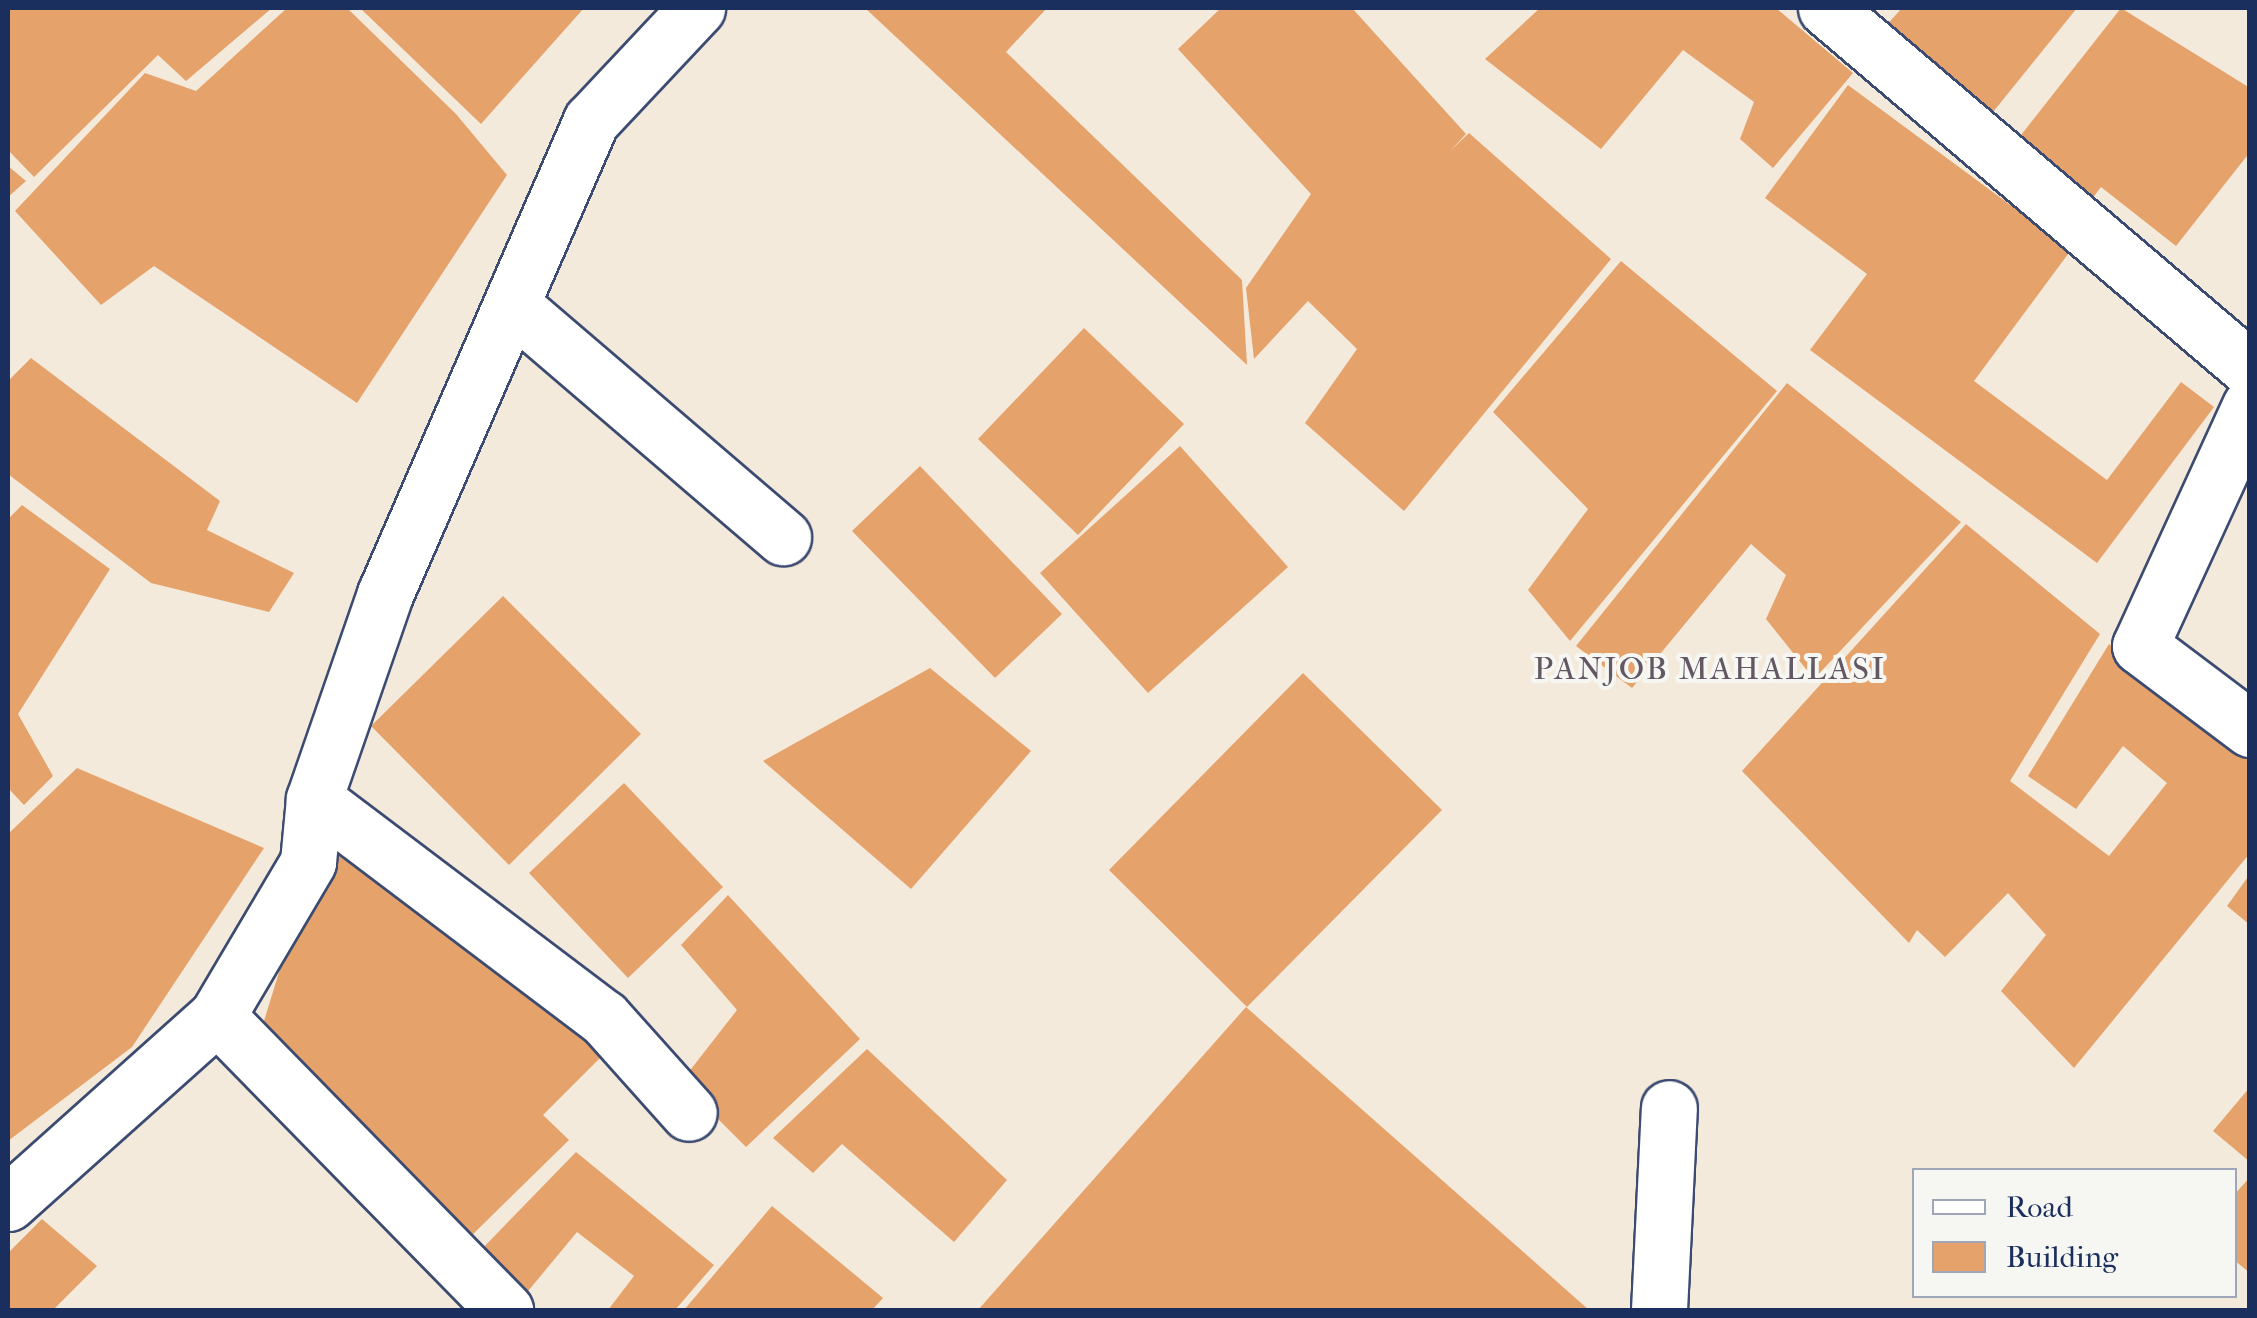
<!DOCTYPE html>
<style>
body{margin:0}
#map{position:relative;width:2257px;height:1318px;overflow:hidden;background:#f4eadb;font-family:"IM FELL French Canon",serif}
div>[style]{position:absolute}
.building>*{inset:0;background:#e6a26b}
.roads{filter:drop-shadow(2px 0 #3c4b71) drop-shadow(-2px 0 #3c4b71) drop-shadow(0 2px #3c4b71) drop-shadow(0 -2px #3c4b71)}
.minor>*{height:55px;margin:-27.5px;padding:0 27.5px;transform-origin:27.5px;border-radius:27.5px;background:#fff}
span{translate:-50% -50%;white-space:nowrap;text-align:center;line-height:1.15;-webkit-text-stroke:8px #f6f6f2;paint-order:stroke}
.neighbourhood-label{font-size:32px;color:#625763;letter-spacing:2.5px}
.frame{position:absolute;inset:0;border:10px solid #1b2f5e;pointer-events:none}
.legend{position:absolute;left:1912px;top:1168px;width:325px;height:130px;box-sizing:border-box;background:#f6f6f2;border:2px solid #9ea6b7;margin:0;padding:12px 18px;list-style:none;font-size:30px;color:#1b2f5e}
.legend li{display:flex;align-items:center;gap:20px;height:50px}
.legend b{width:50px;border:2px solid #9ea6b7}
</style>
<div id="map">
<div class="building">
<div style="clip-path:polygon(8px 8px,272px 8px,186px 81px,158px 55px,34px 177px,8px 150px)"></div>
<div style="clip-path:polygon(287px 8px,347px 8px,456px 114px,507px 175px,357px 403px,154px 266px,101px 305px,15px 211px,145px 73px,196px 91px)"></div>
<div style="clip-path:polygon(360px 8px,584px 8px,481px 124px)"></div>
<div style="clip-path:polygon(865px 8px,1047px 8px,1006px 52px,1242px 280px,1247px 365px)"></div>
<div style="clip-path:polygon(1221px 8px,1352px 8px,1466px 134px,1450px 151px,1469px 133px,1611px 259px,1404px 511px,1305px 423px,1357px 349px,1308px 301px,1254px 359px,1246px 288px,1311px 194px,1178px 49px)"></div>
<div style="clip-path:polygon(1540px 8px,1776px 8px,1853px 73px,1773px 168px,1740px 139px,1754px 102px,1683px 50px,1601px 149px,1485px 59px)"></div>
<div style="clip-path:polygon(1902px 8px,2077px 8px,1989px 117px,1883px 29px)"></div>
<div style="clip-path:polygon(2121px 8px,2250px 88px,2250px 152px,2176px 246px,2101px 187px,2085px 208px,2010px 149px)"></div>
<div style="clip-path:polygon(1848px 85px,2071px 250px,1974px 381px,2107px 480px,2181px 382px,2214px 407px,2097px 563px,1810px 350px,1867px 274px,1765px 198px)"></div>
<div style="clip-path:polygon(8px 166px,26px 181px,8px 197px)"></div>
<div style="clip-path:polygon(1621px 261px,1777px 391px,1570px 641px,1528px 590px,1588px 509px,1493px 412px)"></div>
<div style="clip-path:polygon(1084px 328px,1184px 424px,1078px 535px,978px 439px)"></div>
<div style="clip-path:polygon(31px 358px,220px 501px,207px 530px,294px 573px,269px 612px,151px 583px,8px 474px,8px 381px)"></div>
<div style="clip-path:polygon(1787px 383px,1961px 522px,1814px 679px,1766px 619px,1786px 575px,1751px 544px,1632px 688px,1576px 646px)"></div>
<div style="clip-path:polygon(1180px 446px,1288px 567px,1148px 693px,1040px 573px)"></div>
<div style="clip-path:polygon(920px 466px,1062px 614px,995px 678px,852px 531px)"></div>
<div style="clip-path:polygon(22px 505px,110px 569px,18px 714px,53px 776px,24px 805px,8px 788px,8px 519px)"></div>
<div style="clip-path:polygon(1966px 524px,2100px 634px,2010px 781px,2109px 856px,2167px 783px,2123px 746px,2076px 809px,2028px 776px,2109px 644px,2250px 751px,2250px 853px,2074px 1068px,2001px 991px,2046px 935px,2008px 893px,1945px 957px,1917px 930px,1909px 943px,1742px 771px)"></div>
<div style="clip-path:polygon(503px 596px,641px 734px,509px 865px,371px 726px)"></div>
<div style="clip-path:polygon(930px 668px,1031px 751px,911px 889px,763px 761px)"></div>
<div style="clip-path:polygon(1303px 673px,1442px 810px,1247px 1007px,1109px 870px)"></div>
<div style="clip-path:polygon(77px 768px,264px 848px,132px 1047px,8px 1141px,8px 834px)"></div>
<div style="clip-path:polygon(624px 783px,723px 887px,628px 978px,529px 873px)"></div>
<div style="clip-path:polygon(342px 839px,608px 1050px,543px 1115px,569px 1140px,468px 1239px,259px 1037px,302px 898px)"></div>
<div style="clip-path:polygon(2250px 874px,2250px 925px,2227px 906px)"></div>
<div style="clip-path:polygon(728px 895px,860px 1039px,746px 1147px,681px 1082px,737px 1010px,681px 945px)"></div>
<div style="clip-path:polygon(1246px 1007px,1589px 1310px,978px 1310px)"></div>
<div style="clip-path:polygon(867px 1049px,1007px 1180px,954px 1242px,842px 1144px,813px 1173px,773px 1138px)"></div>
<div style="clip-path:polygon(2250px 1087px,2250px 1162px,2213px 1131px)"></div>
<div style="clip-path:polygon(576px 1152px,714px 1265px,675px 1310px,608px 1310px,634px 1276px,577px 1232px,519px 1302px,478px 1253px)"></div>
<div style="clip-path:polygon(2250px 1177px,2250px 1273px,2234px 1260px,2234px 1195px)"></div>
<div style="clip-path:polygon(772px 1206px,883px 1298px,872px 1310px,684px 1310px)"></div>
<div style="clip-path:polygon(42px 1219px,97px 1266px,53px 1310px,8px 1310px,8px 1253px)"></div>
</div>
<div class="roads">
<div class="minor">
<div style="left:1826px;top:8px;width:557px;rotate:40.41deg"></div>
<div style="left:512px;top:305px;width:357px;rotate:40.6deg"></div>
<div style="left:2250px;top:406px;width:264px;rotate:114.6deg"></div>
<div style="left:2140px;top:646px;width:138px;rotate:37deg"></div>
<div style="left:314px;top:799px;width:363px;rotate:37.1deg"></div>
<div style="left:604px;top:1018px;width:127px;rotate:48.2deg"></div>
<div style="left:217px;top:1016px;width:412px;rotate:45.6deg"></div>
<div style="left:8px;top:1203px;width:280px;rotate:-41.8deg"></div>
<div style="left:217px;top:1016px;width:179px;rotate:-59.4deg"></div>
<div style="left:308px;top:862px;width:63px;rotate:-84.6deg"></div>
<div style="left:314px;top:799px;width:217px;rotate:-70.9deg"></div>
<div style="left:385px;top:594px;width:516px;rotate:-66.47deg"></div>
<div style="left:591px;top:121px;width:155px;rotate:-46.8deg"></div>
<div style="left:1659px;top:1310px;width:202px;rotate:-87.2deg"></div>
</div>
</div>
<div class="neighbourhood-label">
<span style="left:1710px;top:669px">PANJOB MAHALLASI</span>
</div>
<div class="frame"></div>
<ul class="legend">
<li><b style="height:12px;background:#fff"></b>Road</li>
<li><b style="height:28px;background:#e6a26b"></b>Building</li>
</ul>
</div>
